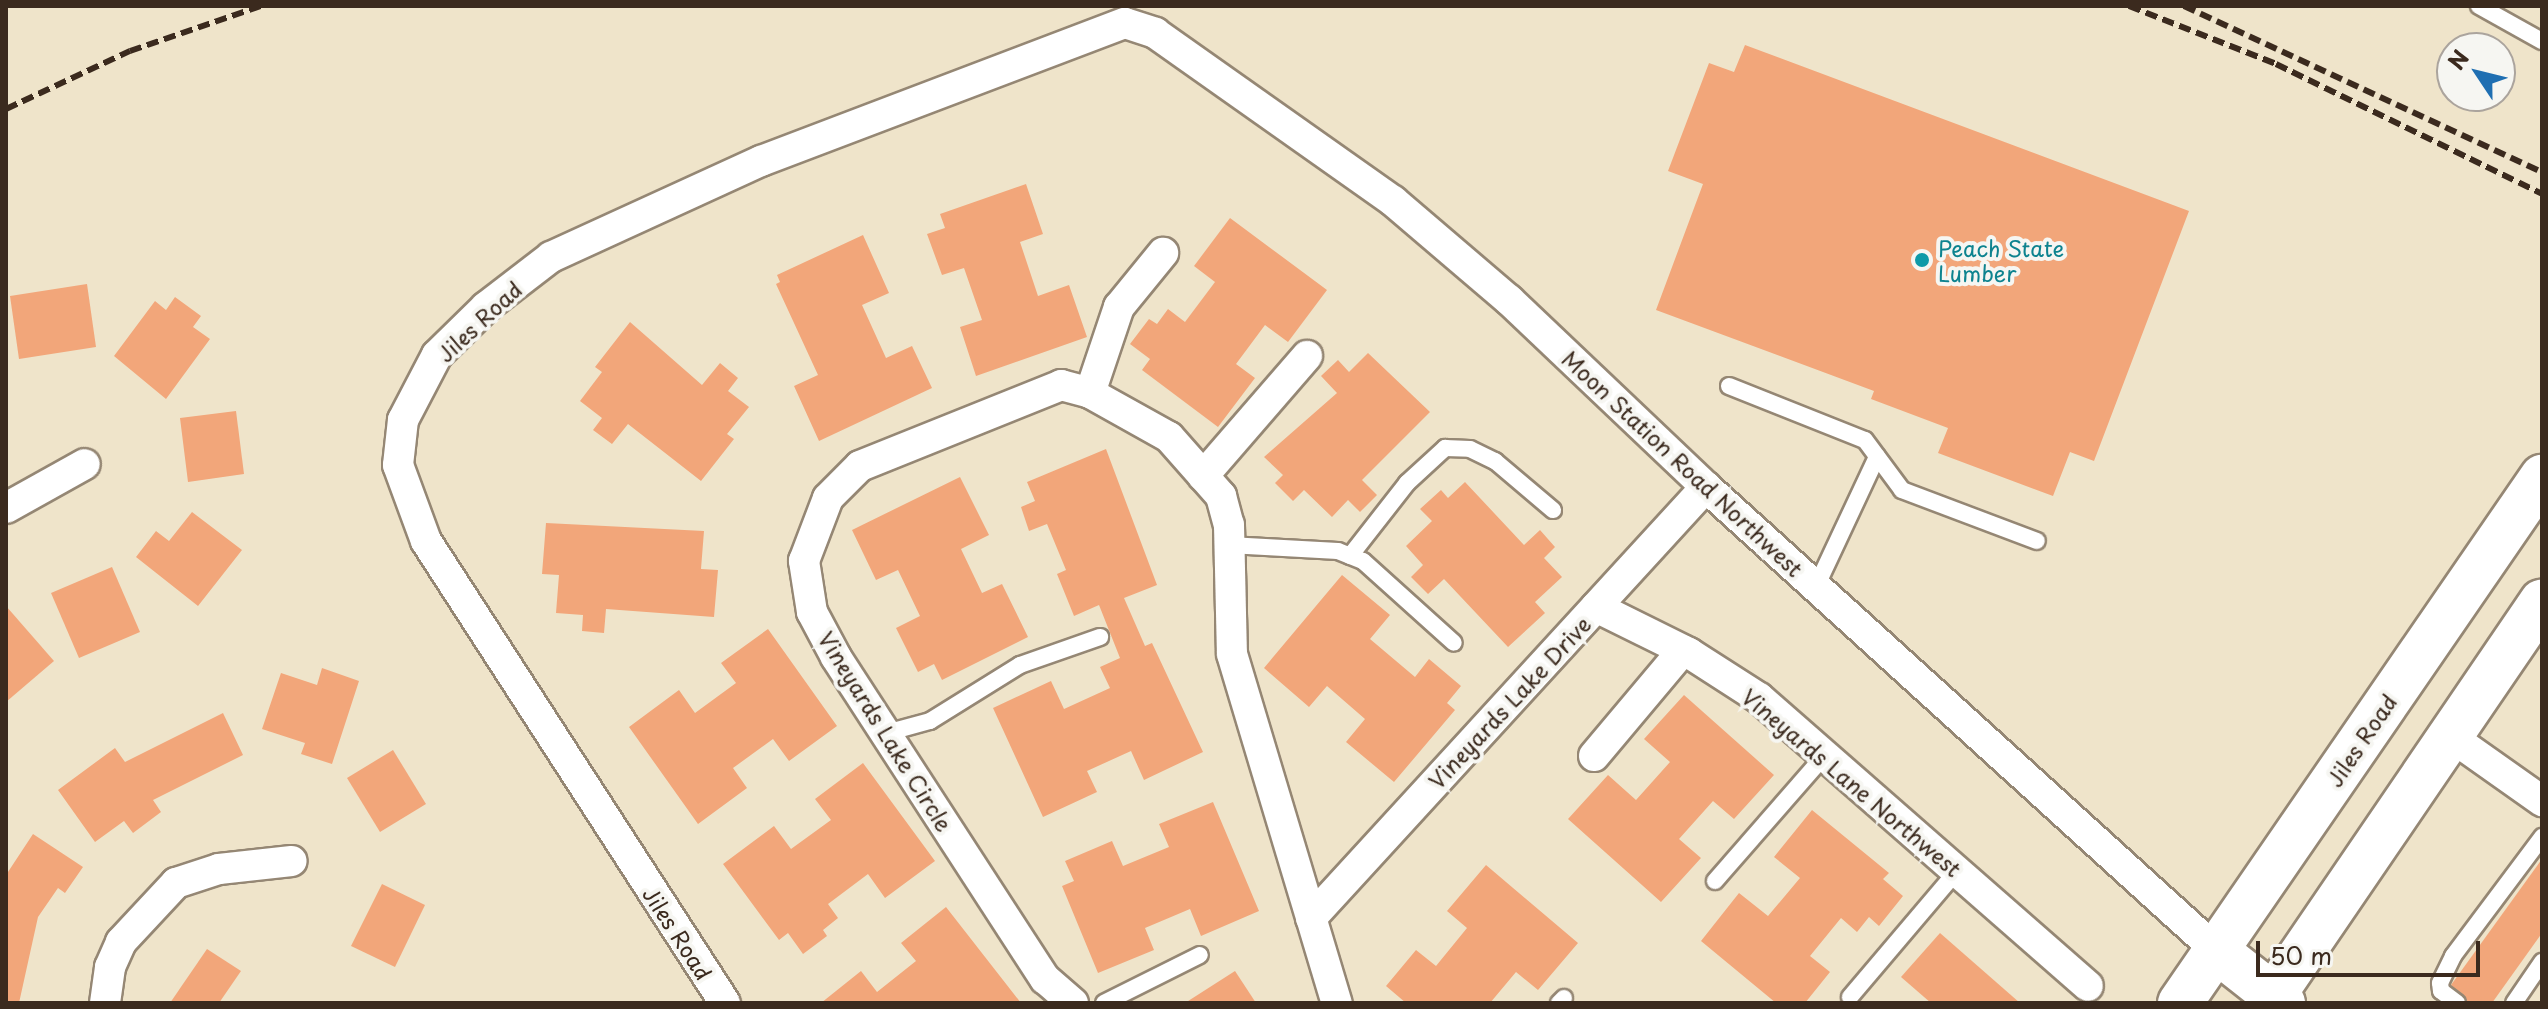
<!DOCTYPE html>
<style>
body{margin:0}
#map{position:relative;width:2548px;height:1009px;overflow:hidden;background:#efe4ca;font-family:"Playpen Sans",sans-serif}
div>[style]{position:absolute}
.building>*{inset:0;background:#f2a67a}
.roads{filter:drop-shadow(2px 0 #958774) drop-shadow(-2px 0 #958774) drop-shadow(0 2px #958774) drop-shadow(0 -2px #958774)}
.lane>*{height:16px;margin:-8px;padding:0 8px;transform-origin:8px;border-radius:8px;background:#fff}
.street>*{height:30px;margin:-15px;padding:0 15px;transform-origin:15px;border-radius:15px;background:#fff}
.secondary>*{height:44px;margin:-22px;padding:0 22px;transform-origin:22px;border-radius:22px;background:#fff}
.rail>*{height:6px;margin-top:-3px;transform-origin:0;background:repeating-linear-gradient(90deg,#3b2a1e 0 12px,transparent 0 18px)}
.dots>*{width:22px;height:22px;translate:-50% -50%;box-sizing:border-box;border:4px solid #f6f6f2;border-radius:50%}
span{translate:-50% -50%;white-space:nowrap;text-align:center;line-height:1.15;-webkit-text-stroke:8px #f6f6f2;paint-order:stroke}
.culture-label{font-size:22px;color:#0d838f}
.left{translate:0 -50%;text-align:left}
.street-label{font-size:22px;color:#3b2a1e}
.frame{position:absolute;inset:0;border:8px solid #3b2a1e;pointer-events:none}
.north{position:absolute;left:2436px;top:32px;width:80px;height:80px;box-sizing:border-box;background:#f6f6f2;border:2px solid #aba49d;border-radius:50%;rotate:305deg;font-size:22px;font-weight:700;line-height:32px;text-align:center;color:#3b2a1e}
.north::after{content:'';display:block;margin:auto;width:28px;height:36px;background:#1f6fb2;clip-path:polygon(50% 0,100% 100%,50% 72%,0 100%)}
.scale{position:absolute;left:2256px;top:941px;width:224px;height:36px;box-sizing:border-box;border:4px solid #3b2a1e;border-top:0;padding-left:10px;font-size:24px;line-height:28px;white-space:nowrap;color:#3b2a1e;-webkit-text-stroke:6px #f6f6f2;paint-order:stroke}
</style>
<div id="map">
<div class="building">
<div style="clip-path:polygon(1745px 45px,2189px 211px,2094px 461px,2070px 452px,2053px 496px,1938px 453px,1948px 428px,1871px 399px,1874px 391px,1656px 310px,1703px 184px,1668px 171px,1709px 63px,1734px 72px)"></div>
<div style="clip-path:polygon(1026px 184px,1043px 234px,1020px 242px,1038px 296px,1069px 285px,1087px 337px,976px 376px,960px 327px,982px 320px,964px 268px,942px 275px,927px 234px,945px 228px,940px 214px)"></div>
<div style="clip-path:polygon(1230px 218px,1327px 290px,1288px 342px,1265px 325px,1236px 364px,1255px 378px,1218px 427px,1142px 370px,1150px 359px,1130px 344px,1149px 319px,1157px 324px,1168px 309px,1185px 322px,1215px 282px,1194px 266px)"></div>
<div style="clip-path:polygon(863px 235px,889px 293px,862px 305px,886px 358px,912px 346px,932px 388px,819px 441px,794px 386px,818px 375px,776px 284px,780px 282px,777px 275px)"></div>
<div style="clip-path:polygon(87px 284px,96px 347px,19px 359px,10px 296px)"></div>
<div style="clip-path:polygon(175px 297px,201px 316px,193px 327px,210px 339px,166px 399px,114px 356px,155px 301px,166px 310px)"></div>
<div style="clip-path:polygon(630px 322px,702px 385px,720px 363px,738px 378px,728px 391px,749px 407px,727px 434px,734px 439px,701px 481px,628px 424px,612px 444px,593px 430px,602px 418px,580px 401px,602px 372px,595px 367px)"></div>
<div style="clip-path:polygon(1368px 353px,1430px 412px,1362px 480px,1377px 495px,1360px 512px,1348px 500px,1332px 517px,1304px 490px,1293px 501px,1275px 483px,1283px 475px,1264px 457px,1337px 393px,1321px 376px,1338px 360px,1349px 372px)"></div>
<div style="clip-path:polygon(236px 411px,244px 474px,188px 482px,180px 418px)"></div>
<div style="clip-path:polygon(1106px 449px,1157px 585px,1124px 598px,1145px 646px,1152px 643px,1203px 752px,1144px 780px,1131px 751px,1087px 771px,1097px 792px,1043px 817px,993px 708px,1051px 681px,1064px 709px,1110px 688px,1100px 667px,1120px 658px,1099px 605px,1074px 616px,1057px 574px,1066px 570px,1047px 524px,1029px 531px,1021px 507px,1035px 501px,1027px 482px)"></div>
<div style="clip-path:polygon(960px 477px,989px 535px,961px 549px,982px 593px,1002px 584px,1028px 637px,942px 680px,934px 664px,918px 672px,896px 628px,920px 616px,898px 570px,876px 580px,852px 530px)"></div>
<div style="clip-path:polygon(1465px 482px,1524px 545px,1540px 530px,1555px 547px,1544px 558px,1562px 577px,1535px 602px,1545px 613px,1508px 647px,1444px 579px,1428px 594px,1411px 577px,1423px 565px,1406px 546px,1432px 521px,1420px 509px,1441px 490px,1448px 498px)"></div>
<div style="clip-path:polygon(192px 512px,242px 550px,198px 606px,136px 557px,156px 531px,169px 541px)"></div>
<div style="clip-path:polygon(546px 523px,704px 531px,701px 569px,718px 570px,714px 617px,606px 609px,604px 633px,582px 631px,583px 615px,556px 613px,559px 575px,542px 574px)"></div>
<div style="clip-path:polygon(112px 567px,140px 632px,79px 658px,51px 593px)"></div>
<div style="clip-path:polygon(1342px 575px,1390px 615px,1370px 639px,1415px 677px,1429px 659px,1461px 686px,1447px 703px,1455px 710px,1394px 782px,1346px 742px,1365px 719px,1327px 686px,1309px 707px,1264px 668px)"></div>
<div style="clip-path:polygon(6px 606px,54px 661px,6px 702px)"></div>
<div style="clip-path:polygon(768px 629px,837px 726px,789px 761px,773px 739px,733px 768px,747px 788px,698px 824px,629px 727px,679px 690px,695px 713px,736px 683px,721px 663px)"></div>
<div style="clip-path:polygon(322px 668px,359px 681px,332px 764px,301px 754px,305px 743px,262px 729px,281px 673px,317px 685px)"></div>
<div style="clip-path:polygon(1684px 695px,1774px 775px,1734px 819px,1713px 801px,1679px 839px,1701px 858px,1661px 902px,1568px 819px,1608px 775px,1636px 800px,1670px 762px,1644px 739px)"></div>
<div style="clip-path:polygon(223px 713px,243px 755px,153px 800px,161px 812px,133px 833px,124px 821px,95px 842px,58px 790px,115px 748px,125px 762px)"></div>
<div style="clip-path:polygon(393px 750px,426px 804px,380px 832px,347px 778px)"></div>
<div style="clip-path:polygon(863px 763px,935px 861px,885px 898px,868px 874px,828px 904px,838px 918px,823px 930px,827px 936px,803px 954px,788px 933px,779px 940px,723px 864px,774px 826px,791px 849px,831px 820px,815px 799px)"></div>
<div style="clip-path:polygon(1213px 802px,1259px 911px,1201px 936px,1190px 909px,1145px 928px,1154px 950px,1098px 973px,1062px 886px,1074px 881px,1065px 861px,1112px 841px,1123px 866px,1169px 847px,1159px 824px)"></div>
<div style="clip-path:polygon(1812px 810px,1889px 873px,1883px 879px,1903px 896px,1879px 926px,1869px 917px,1857px 932px,1841px 918px,1810px 956px,1830px 972px,1805px 1003px,1776px 1003px,1701px 941px,1739px 893px,1768px 916px,1800px 878px,1774px 857px)"></div>
<div style="clip-path:polygon(33px 834px,83px 867px,65px 893px,58px 888px,38px 917px,19px 1003px,6px 1003px,6px 875px)"></div>
<div style="clip-path:polygon(2542px 859px,2542px 933px,2492px 1003px,2468px 1003px,2451px 985px)"></div>
<div style="clip-path:polygon(1486px 865px,1578px 943px,1538px 990px,1516px 972px,1490px 1003px,1406px 1003px,1386px 986px,1416px 950px,1436px 966px,1467px 928px,1447px 911px)"></div>
<div style="clip-path:polygon(382px 884px,425px 905px,395px 967px,351px 946px)"></div>
<div style="clip-path:polygon(946px 907px,1021px 1003px,821px 1003px,861px 971px,877px 992px,916px 961px,901px 943px)"></div>
<div style="clip-path:polygon(1940px 933px,2020px 1003px,1931px 1003px,1901px 977px)"></div>
<div style="clip-path:polygon(207px 949px,241px 971px,219px 1003px,170px 1003px)"></div>
<div style="clip-path:polygon(1235px 971px,1256px 1003px,1185px 1003px)"></div>
</div>
<div class="roads">
<div class="lane">
<div style="left:2479px;top:6px;width:72px;rotate:29.1deg"></div>
<div style="left:1729px;top:386px;width:146px;rotate:21.7deg"></div>
<div style="left:1865px;top:440px;width:62px;rotate:53.5deg"></div>
<div style="left:1902px;top:490px;width:144px;rotate:20.7deg"></div>
<div style="left:1229px;top:545px;width:109px;rotate:3.2deg"></div>
<div style="left:1338px;top:551px;width:27px;rotate:22deg"></div>
<div style="left:1363px;top:561px;width:122px;rotate:42deg"></div>
<div style="left:1350px;top:556px;width:93px;rotate:-52deg"></div>
<div style="left:1407px;top:483px;width:52px;rotate:-42.6deg"></div>
<div style="left:1445px;top:448px;width:25px;rotate:2deg"></div>
<div style="left:1470px;top:449px;width:28px;rotate:26deg"></div>
<div style="left:1495px;top:461px;width:76px;rotate:40.2deg"></div>
<div style="left:1816px;top:587px;width:144px;rotate:-64.9deg"></div>
<div style="left:886px;top:733px;width:46px;rotate:-15.3deg"></div>
<div style="left:930px;top:721px;width:106px;rotate:-31.9deg"></div>
<div style="left:1020px;top:665px;width:85px;rotate:-19.3deg"></div>
<div style="left:1715px;top:881px;width:167px;rotate:-48.9deg"></div>
<div style="left:1850px;top:997px;width:165px;rotate:-49.7deg"></div>
<div style="left:1104px;top:1003px;width:107px;rotate:-26.6deg"></div>
<div style="left:1559px;top:1003px;width:7px;rotate:-45deg"></div>
<div style="left:2457px;top:1003px;width:20px;rotate:-143deg"></div>
<div style="left:2441px;top:991px;width:8px;rotate:-97deg"></div>
<div style="left:2440px;top:983px;width:30px;rotate:-64deg"></div>
<div style="left:2453px;top:956px;width:149px;rotate:-53.2deg"></div>
<div style="left:2514px;top:1003px;width:50px;rotate:-55.7deg"></div>
</div>
<div class="street">
<div style="left:1090px;top:393px;width:91px;rotate:-71.4deg"></div>
<div style="left:1119px;top:307px;width:70px;rotate:-50.8deg"></div>
<div style="left:1203px;top:476px;width:159px;rotate:-49.1deg"></div>
<div style="left:6px;top:508px;width:90px;rotate:-29.1deg"></div>
<div style="left:1596px;top:607px;width:104px;rotate:26.3deg"></div>
<div style="left:1689px;top:653px;width:83px;rotate:32.7deg"></div>
<div style="left:1759px;top:698px;width:437px;rotate:41.2deg"></div>
<div style="left:2450px;top:736px;width:113px;rotate:35.2deg"></div>
<div style="left:1594px;top:756px;width:138px;rotate:-50deg"></div>
<div style="left:1311px;top:918px;width:585px;rotate:-47.5deg"></div>
<div style="left:105px;top:1003px;width:36px;rotate:-82deg"></div>
<div style="left:110px;top:967px;width:27px;rotate:-66deg"></div>
<div style="left:121px;top:942px;width:81px;rotate:-47deg"></div>
<div style="left:176px;top:883px;width:45px;rotate:-18deg"></div>
<div style="left:219px;top:869px;width:73px;rotate:-6.3deg"></div>
<div style="left:725px;top:1003px;width:550px;rotate:-122.91deg"></div>
<div style="left:426px;top:541px;width:81px;rotate:-110.2deg"></div>
<div style="left:398px;top:465px;width:45px;rotate:-83.7deg"></div>
<div style="left:403px;top:420px;width:73px;rotate:-62.4deg"></div>
<div style="left:437px;top:355px;width:69px;rotate:-44.4deg"></div>
<div style="left:486px;top:307px;width:82px;rotate:-37.6deg"></div>
<div style="left:551px;top:257px;width:231px;rotate:-24.6deg"></div>
<div style="left:761px;top:161px;width:389px;rotate:-20.8deg"></div>
<div style="left:1125px;top:23px;width:32px;rotate:18deg"></div>
<div style="left:1155px;top:33px;width:291px;rotate:35.2deg"></div>
<div style="left:1393px;top:201px;width:153px;rotate:40.5deg"></div>
<div style="left:1509px;top:300px;width:272px;rotate:43.5deg"></div>
<div style="left:1706px;top:487px;width:690px;rotate:42.24deg"></div>
<div style="left:1073px;top:1003px;width:37px;rotate:-139deg"></div>
<div style="left:1045px;top:979px;width:384px;rotate:-123deg"></div>
<div style="left:836px;top:657px;width:51px;rotate:-118.1deg"></div>
<div style="left:812px;top:612px;width:52px;rotate:-98.9deg"></div>
<div style="left:804px;top:561px;width:67px;rotate:-69.1deg"></div>
<div style="left:828px;top:498px;width:45px;rotate:-45deg"></div>
<div style="left:860px;top:466px;width:217px;rotate:-21.9deg"></div>
<div style="left:1061px;top:385px;width:30px;rotate:15deg"></div>
<div style="left:1090px;top:393px;width:90px;rotate:29.1deg"></div>
<div style="left:1169px;top:437px;width:79px;rotate:48.6deg"></div>
<div style="left:1221px;top:496px;width:30px;rotate:75deg"></div>
<div style="left:1229px;top:525px;width:129px;rotate:88.7deg"></div>
<div style="left:1232px;top:654px;width:364px;rotate:73.3deg"></div>
</div>
<div class="secondary">
<div style="left:2217px;top:951px;width:84px;rotate:38.2deg"></div>
<div style="left:2180px;top:1003px;width:639px;rotate:-55.46deg"></div>
<div style="left:2268px;top:1003px;width:486px;rotate:-55.7deg"></div>
</div>
</div>
<div class="rail">
<div style="left:2129px;top:6px;width:158px;rotate:21.5deg"></div>
<div style="left:2276px;top:64px;width:296px;rotate:26deg"></div>
<div style="left:2184px;top:6px;width:395px;rotate:24.9deg"></div>
<div style="left:6px;top:109px;width:137px;rotate:-25.1deg"></div>
<div style="left:130px;top:51px;width:139px;rotate:-19deg"></div>
</div>
<div class="dots">
<div style="left:1922px;top:260px;background:#0f9aa8"></div>
</div>
<div class="culture-label">
<span class="left" style="left:1938px;top:260px">Peach State<br>Lumber</span>
</div>
<div class="street-label">
<span style="left:479px;top:321px;rotate:-43deg">Jiles Road</span>
<span style="left:1683px;top:463px;rotate:43deg">Moon Station Road Northwest</span>
<span style="left:1509px;top:702px;rotate:-47deg">Vineyards Lake Drive</span>
<span style="left:886px;top:731px;rotate:58deg">Vineyards Lake Circle</span>
<span style="left:2361px;top:740px;rotate:-56deg">Jiles Road</span>
<span style="left:1852px;top:782px;rotate:40deg">Vineyards Lane Northwest</span>
<span style="left:678px;top:933px;rotate:57deg">Jiles Road</span>
</div>
<div class="frame"></div>
<div class="north">N</div>
<div class="scale">50 m</div>
</div>
